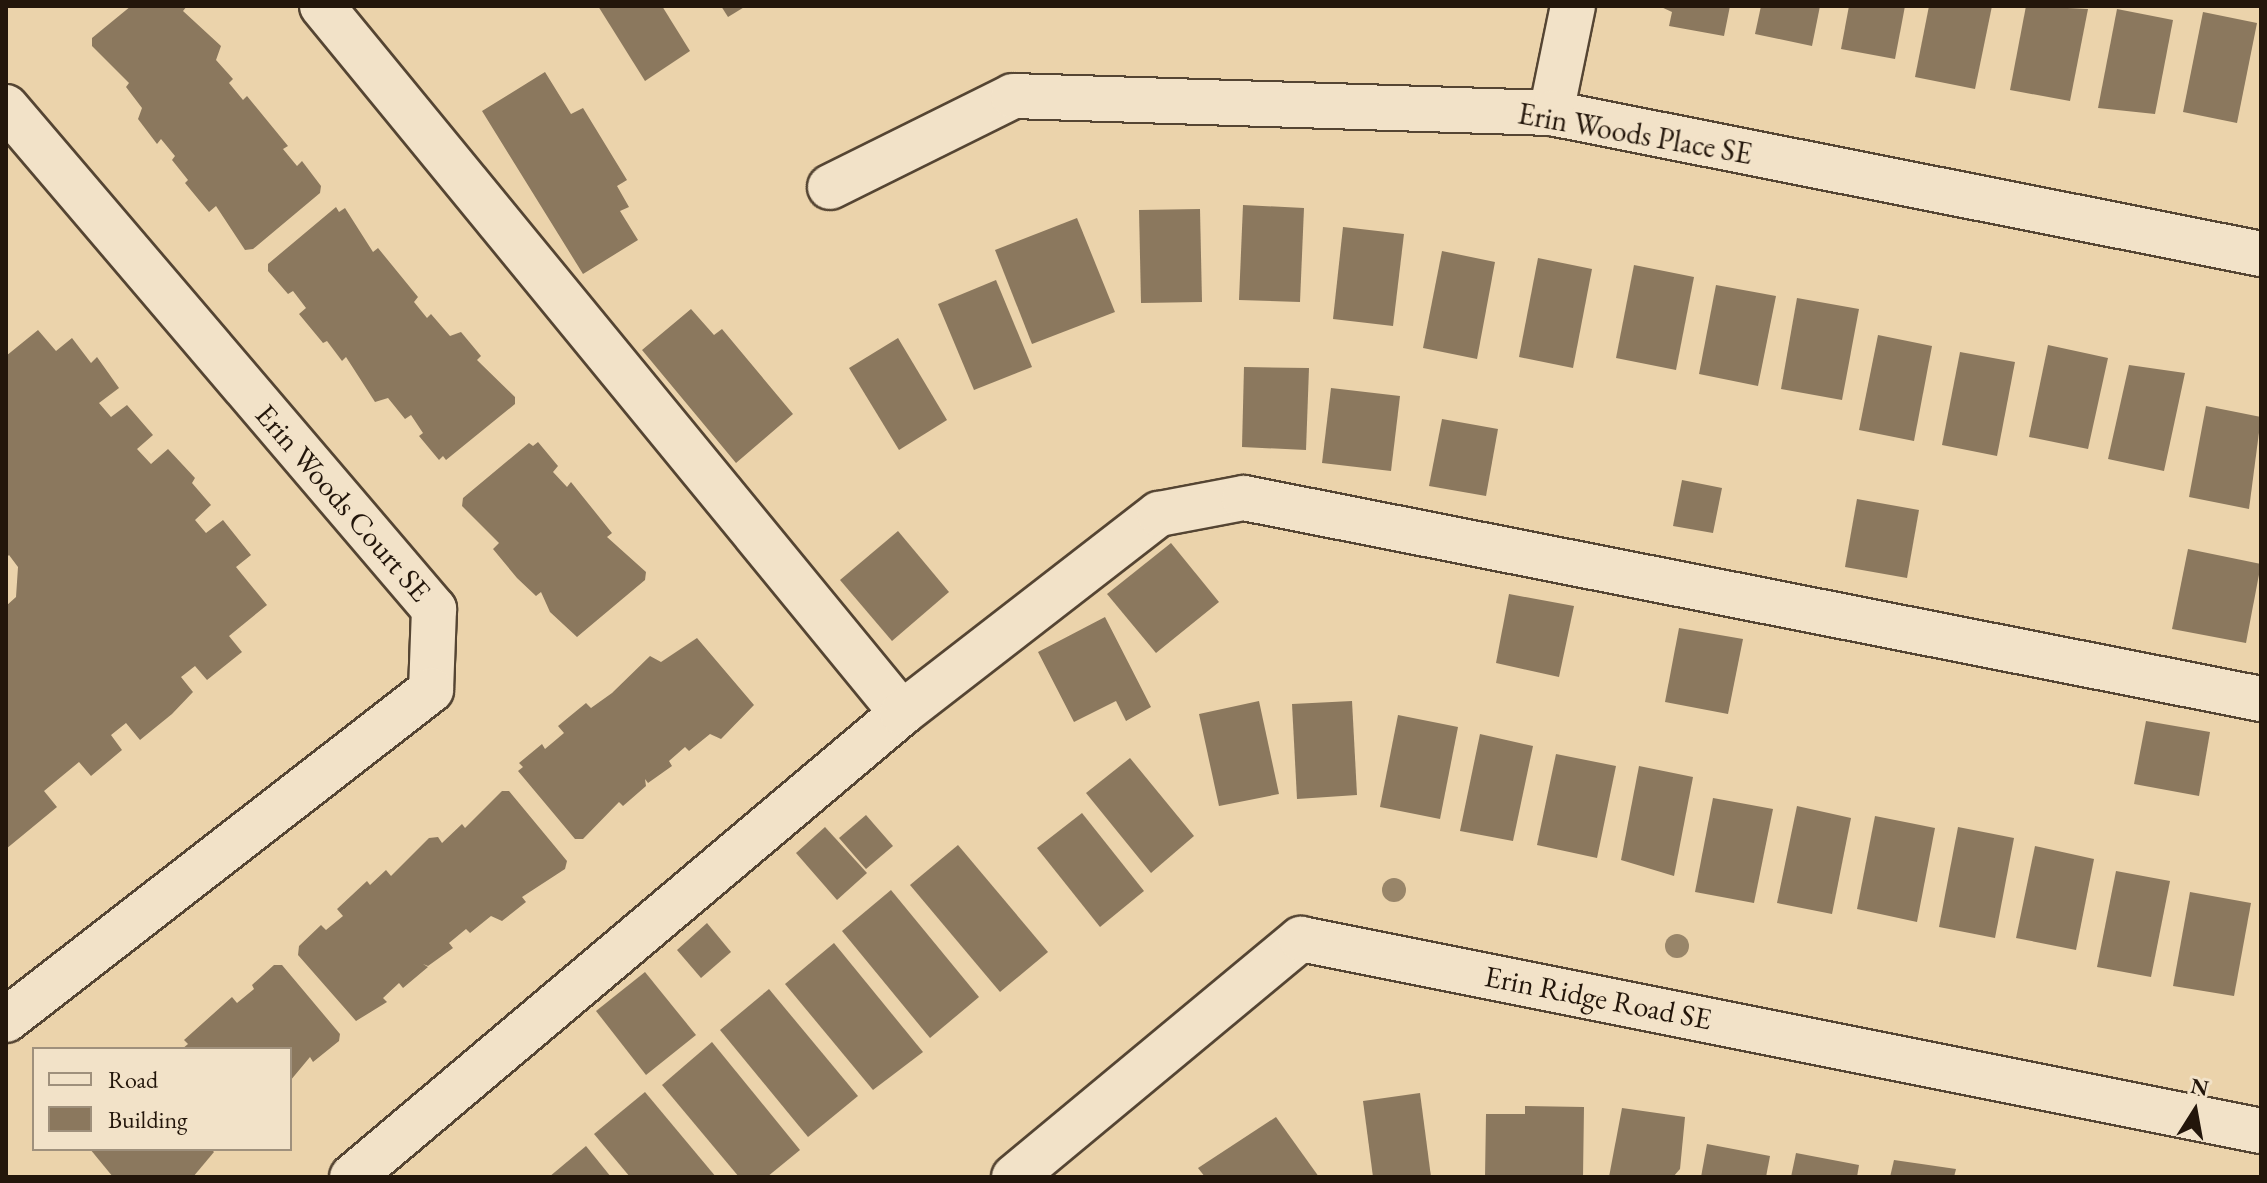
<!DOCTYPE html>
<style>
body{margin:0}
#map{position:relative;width:2267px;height:1183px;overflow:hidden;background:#ebd3ab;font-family:"EB Garamond",serif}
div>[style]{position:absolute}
.building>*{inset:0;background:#8b785e}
.roads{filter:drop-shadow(2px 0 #554533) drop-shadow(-2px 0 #554533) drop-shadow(0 2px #554533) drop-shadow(0 -2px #554533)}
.minor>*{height:44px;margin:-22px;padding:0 22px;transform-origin:22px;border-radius:22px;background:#f2e2c8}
.trees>*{width:24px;height:24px;margin:-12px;border-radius:50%;background:#988569}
span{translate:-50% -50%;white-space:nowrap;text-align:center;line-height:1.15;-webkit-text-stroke:6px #f2e2c8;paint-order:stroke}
.street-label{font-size:30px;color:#23160b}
.frame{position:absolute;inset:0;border:8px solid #23160b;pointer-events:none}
.legend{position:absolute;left:32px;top:1047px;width:260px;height:104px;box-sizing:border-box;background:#f2e2c8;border:2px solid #9f907c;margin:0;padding:10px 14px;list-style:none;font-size:24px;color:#23160b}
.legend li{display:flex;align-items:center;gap:16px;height:40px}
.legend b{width:40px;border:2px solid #9f907c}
.north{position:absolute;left:2155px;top:1071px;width:80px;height:80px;-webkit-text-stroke:6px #f2e2c8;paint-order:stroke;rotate:11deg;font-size:22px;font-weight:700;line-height:32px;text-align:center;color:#23160b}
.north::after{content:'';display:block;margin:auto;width:28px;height:36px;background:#23160b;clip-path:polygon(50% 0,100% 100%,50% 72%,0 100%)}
</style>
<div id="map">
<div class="building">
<div style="clip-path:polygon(131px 6px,187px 6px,183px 11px,221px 46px,216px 60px,233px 79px,229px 83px,243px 100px,247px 96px,288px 146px,283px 149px,297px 166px,302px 161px,321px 186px,320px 193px,253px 249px,245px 250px,216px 206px,209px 212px,185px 183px,188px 180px,172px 160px,175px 156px,161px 139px,157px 144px,138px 119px,142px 108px,126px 87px,129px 83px,92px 46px,92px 38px)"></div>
<div style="clip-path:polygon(598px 6px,662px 6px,690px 51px,645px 81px)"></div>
<div style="clip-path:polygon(721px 6px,746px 6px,728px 17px)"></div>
<div style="clip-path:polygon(1659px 6px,1730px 6px,1724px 36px,1669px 26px,1672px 12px)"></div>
<div style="clip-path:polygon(1761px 6px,1820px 6px,1812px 46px,1755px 34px)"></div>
<div style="clip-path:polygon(1849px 6px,1905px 6px,1895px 59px,1841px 49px)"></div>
<div style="clip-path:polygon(1929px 6px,1992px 6px,1975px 89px,1915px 77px)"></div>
<div style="clip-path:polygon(2026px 6px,2088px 9px,2070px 101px,2010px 90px)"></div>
<div style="clip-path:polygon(2117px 9px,2173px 20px,2155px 114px,2098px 108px)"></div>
<div style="clip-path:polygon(2203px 12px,2257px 23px,2237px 123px,2183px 112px)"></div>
<div style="clip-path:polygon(545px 72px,571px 114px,583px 108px,627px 180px,617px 186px,629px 207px,620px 211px,638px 240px,583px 274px,482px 111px)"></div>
<div style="clip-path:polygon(1243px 205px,1304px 208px,1300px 302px,1239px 300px)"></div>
<div style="clip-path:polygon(336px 207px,339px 212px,345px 208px,373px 252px,378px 248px,418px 297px,414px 302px,427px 318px,431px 314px,450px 336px,461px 332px,481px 356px,477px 360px,515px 397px,515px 404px,446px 460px,443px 456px,439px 460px,419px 436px,423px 433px,411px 415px,405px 419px,388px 398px,375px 402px,346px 357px,342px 361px,327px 341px,323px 343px,299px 314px,306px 308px,293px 291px,288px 294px,268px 271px,268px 264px)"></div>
<div style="clip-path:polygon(1200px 209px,1202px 302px,1141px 303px,1139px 210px)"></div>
<div style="clip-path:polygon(1077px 218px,1115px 312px,1032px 344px,995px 250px)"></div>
<div style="clip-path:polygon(1343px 227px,1404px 234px,1393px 326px,1333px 319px)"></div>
<div style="clip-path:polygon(1442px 251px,1495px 262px,1477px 359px,1423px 348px)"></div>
<div style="clip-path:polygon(1538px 258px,1592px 269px,1573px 368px,1519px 357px)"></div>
<div style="clip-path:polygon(1634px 265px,1694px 277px,1676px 370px,1616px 358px)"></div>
<div style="clip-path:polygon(996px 280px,1032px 367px,974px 390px,938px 304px)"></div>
<div style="clip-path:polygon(1716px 285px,1776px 296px,1758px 386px,1699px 374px)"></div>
<div style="clip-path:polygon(1797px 298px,1859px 309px,1842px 400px,1781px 389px)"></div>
<div style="clip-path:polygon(691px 309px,714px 335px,722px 329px,793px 414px,736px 463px,642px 350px)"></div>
<div style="clip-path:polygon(38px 330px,56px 351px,72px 338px,91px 363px,97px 357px,119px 388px,99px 403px,111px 417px,127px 405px,153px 435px,137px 449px,151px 464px,168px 449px,195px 478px,192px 483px,211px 505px,195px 520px,206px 533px,223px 520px,251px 555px,236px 567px,267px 605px,229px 636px,242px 652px,207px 680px,195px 666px,181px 677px,193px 692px,172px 714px,140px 740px,126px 723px,111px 735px,122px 750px,91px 776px,79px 762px,44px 791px,57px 807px,6px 849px,6px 606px,16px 597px,18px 567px,9px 555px,6px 558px,6px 356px)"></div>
<div style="clip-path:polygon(1878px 335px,1932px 346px,1914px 441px,1859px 430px)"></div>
<div style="clip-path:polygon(898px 338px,947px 420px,899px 450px,849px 368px)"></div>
<div style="clip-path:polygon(2048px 345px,2108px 358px,2088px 449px,2029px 437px)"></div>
<div style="clip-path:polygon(1960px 352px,2015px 362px,1997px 456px,1942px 445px)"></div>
<div style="clip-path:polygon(2129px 365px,2185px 373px,2164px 471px,2108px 459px)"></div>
<div style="clip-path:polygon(1244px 367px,1309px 368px,1306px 450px,1242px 447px)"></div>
<div style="clip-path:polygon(1331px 388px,1400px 396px,1391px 471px,1322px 463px)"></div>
<div style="clip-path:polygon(2206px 406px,2261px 417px,2249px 509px,2189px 497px)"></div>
<div style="clip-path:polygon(1442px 419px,1498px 429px,1486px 496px,1429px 486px)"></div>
<div style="clip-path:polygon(538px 442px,558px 466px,553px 472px,567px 487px,571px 482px,612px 533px,607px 537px,646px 572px,645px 580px,577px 637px,550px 612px,541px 592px,536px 596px,517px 578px,493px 549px,499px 543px,462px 506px,463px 498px,529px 443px,533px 446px)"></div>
<div style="clip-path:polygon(1682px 480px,1722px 488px,1713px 533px,1673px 526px)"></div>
<div style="clip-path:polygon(1857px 499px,1919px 510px,1907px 578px,1845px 567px)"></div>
<div style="clip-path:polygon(898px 531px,949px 592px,892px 641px,840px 580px)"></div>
<div style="clip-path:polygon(1171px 543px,1219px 602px,1156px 653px,1107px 594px)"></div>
<div style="clip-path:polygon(2188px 549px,2261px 564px,2246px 643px,2172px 629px)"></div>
<div style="clip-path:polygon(1509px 594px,1574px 606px,1559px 677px,1496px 663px)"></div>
<div style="clip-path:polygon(1105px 617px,1151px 707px,1126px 721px,1116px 701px,1074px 722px,1038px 652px)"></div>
<div style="clip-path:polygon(1679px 628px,1743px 639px,1728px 714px,1665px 702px)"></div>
<div style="clip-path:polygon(697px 638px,754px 705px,721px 739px,710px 734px,689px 751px,685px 747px,669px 761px,672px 766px,648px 783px,645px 779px,646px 786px,623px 806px,619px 802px,583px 839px,575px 839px,518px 771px,523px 767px,519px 763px,542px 744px,545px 749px,564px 733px,558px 726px,586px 703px,591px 708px,612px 693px,650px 656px,661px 662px)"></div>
<div style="clip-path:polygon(1259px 701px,1279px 794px,1219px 806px,1199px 714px)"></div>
<div style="clip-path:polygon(1352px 701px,1357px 795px,1297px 799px,1292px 704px)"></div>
<div style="clip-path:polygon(1398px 715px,1458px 727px,1440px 819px,1380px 807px)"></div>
<div style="clip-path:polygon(2146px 721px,2210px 732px,2199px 796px,2134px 784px)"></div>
<div style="clip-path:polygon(1480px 734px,1533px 746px,1513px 841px,1460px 831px)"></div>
<div style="clip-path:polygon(1556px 754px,1616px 766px,1597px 858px,1537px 845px)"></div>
<div style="clip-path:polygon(1130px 758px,1194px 836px,1151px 873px,1086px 793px)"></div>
<div style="clip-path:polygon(1639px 766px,1693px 777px,1674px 876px,1621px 860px)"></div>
<div style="clip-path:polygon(502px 791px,509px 791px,567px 861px,565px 869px,522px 897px,526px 902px,502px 921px,491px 916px,470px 933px,466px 929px,449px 943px,453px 948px,428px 966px,423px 964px,428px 967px,403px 988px,399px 983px,383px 998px,387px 1002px,356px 1021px,298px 955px,299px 946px,321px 925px,326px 930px,343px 916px,337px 909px,367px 881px,370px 885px,386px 870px,391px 876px,429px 838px,438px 837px,442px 843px,462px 824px,465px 828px)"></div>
<div style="clip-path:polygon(1713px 798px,1773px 809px,1754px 903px,1695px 892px)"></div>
<div style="clip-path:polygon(1797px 806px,1851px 818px,1832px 914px,1777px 903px)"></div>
<div style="clip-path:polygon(1082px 813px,1144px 891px,1100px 927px,1037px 848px)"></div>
<div style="clip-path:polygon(866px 815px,893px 846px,866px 869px,839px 838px)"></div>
<div style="clip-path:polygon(1875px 816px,1935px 828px,1917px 922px,1857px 909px)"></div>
<div style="clip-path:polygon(825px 827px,867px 873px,837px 900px,796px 853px)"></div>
<div style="clip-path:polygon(1958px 827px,2014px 838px,1995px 938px,1939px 927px)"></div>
<div style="clip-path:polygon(958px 845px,1048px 952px,1000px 992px,910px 885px)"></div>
<div style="clip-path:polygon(2035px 846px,2094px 859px,2076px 950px,2016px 938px)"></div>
<div style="clip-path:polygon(2116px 871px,2170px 881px,2151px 977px,2097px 967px)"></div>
<div style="clip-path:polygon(891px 890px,979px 997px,930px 1038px,842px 931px)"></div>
<div style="clip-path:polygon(2190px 892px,2251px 903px,2234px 996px,2173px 986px)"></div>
<div style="clip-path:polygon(707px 923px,731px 952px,701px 978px,677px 950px)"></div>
<div style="clip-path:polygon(834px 943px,923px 1052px,873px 1090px,785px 984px)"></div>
<div style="clip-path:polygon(274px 965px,282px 965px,340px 1034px,339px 1041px,313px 1062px,310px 1057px,290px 1081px,290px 1049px,182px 1049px,188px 1044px,184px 1040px,232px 997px,237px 1003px,254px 989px,252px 985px)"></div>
<div style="clip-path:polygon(645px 972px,696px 1035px,646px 1075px,596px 1011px)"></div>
<div style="clip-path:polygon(769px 989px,858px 1096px,808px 1137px,720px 1030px)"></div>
<div style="clip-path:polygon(712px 1042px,800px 1150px,767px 1177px,739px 1177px,662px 1085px)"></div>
<div style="clip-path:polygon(645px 1092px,716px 1177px,630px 1177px,594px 1134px)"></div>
<div style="clip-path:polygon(1420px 1093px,1431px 1177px,1373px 1177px,1363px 1101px)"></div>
<div style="clip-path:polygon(1525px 1106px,1584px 1107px,1583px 1177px,1485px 1177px,1486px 1114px,1525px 1114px)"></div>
<div style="clip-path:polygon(1622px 1108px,1685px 1117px,1680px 1169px,1673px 1177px,1609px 1177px)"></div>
<div style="clip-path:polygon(1276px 1117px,1319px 1177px,1205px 1177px,1198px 1168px)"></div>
<div style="clip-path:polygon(1707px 1144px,1770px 1156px,1766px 1177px,1701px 1177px)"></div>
<div style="clip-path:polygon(586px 1146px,611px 1177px,549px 1177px)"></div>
<div style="clip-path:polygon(90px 1149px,211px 1149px,214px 1152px,193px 1177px,113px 1177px)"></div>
<div style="clip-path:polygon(1796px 1153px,1859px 1165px,1857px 1177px,1791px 1177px)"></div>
<div style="clip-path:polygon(1894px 1160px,1956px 1169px,1954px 1177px,1890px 1177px)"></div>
</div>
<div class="roads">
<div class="minor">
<div style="left:322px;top:6px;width:914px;rotate:50.64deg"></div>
<div style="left:6px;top:107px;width:660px;rotate:49.55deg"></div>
<div style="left:434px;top:609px;width:81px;rotate:92.1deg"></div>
<div style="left:431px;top:690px;width:538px;rotate:142.17deg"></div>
<div style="left:1551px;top:113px;width:109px;rotate:-78.4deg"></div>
<div style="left:830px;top:187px;width:204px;rotate:-26.4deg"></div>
<div style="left:1013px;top:96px;width:538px;rotate:1.81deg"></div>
<div style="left:1551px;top:113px;width:724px;rotate:11.23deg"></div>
<div style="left:352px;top:1177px;width:720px;rotate:-40.15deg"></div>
<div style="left:902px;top:713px;width:325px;rotate:-37.8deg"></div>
<div style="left:1159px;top:514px;width:86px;rotate:-10.7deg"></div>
<div style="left:1244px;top:498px;width:1037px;rotate:11.18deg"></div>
<div style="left:1014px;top:1177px;width:373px;rotate:-39.7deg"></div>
<div style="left:1301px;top:939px;width:979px;rotate:11.31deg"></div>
</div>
</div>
<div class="trees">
<div style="left:1394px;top:890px"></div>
<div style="left:1677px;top:946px"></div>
</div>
<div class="street-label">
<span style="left:1635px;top:134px;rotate:10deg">Erin Woods Place SE</span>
<span style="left:343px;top:503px;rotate:49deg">Erin Woods Court SE</span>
<span style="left:1598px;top:998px;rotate:11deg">Erin Ridge Road SE</span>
</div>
<div class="frame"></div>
<ul class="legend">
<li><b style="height:10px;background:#f2e2c8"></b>Road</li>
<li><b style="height:22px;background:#8b785e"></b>Building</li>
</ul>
<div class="north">N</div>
</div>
